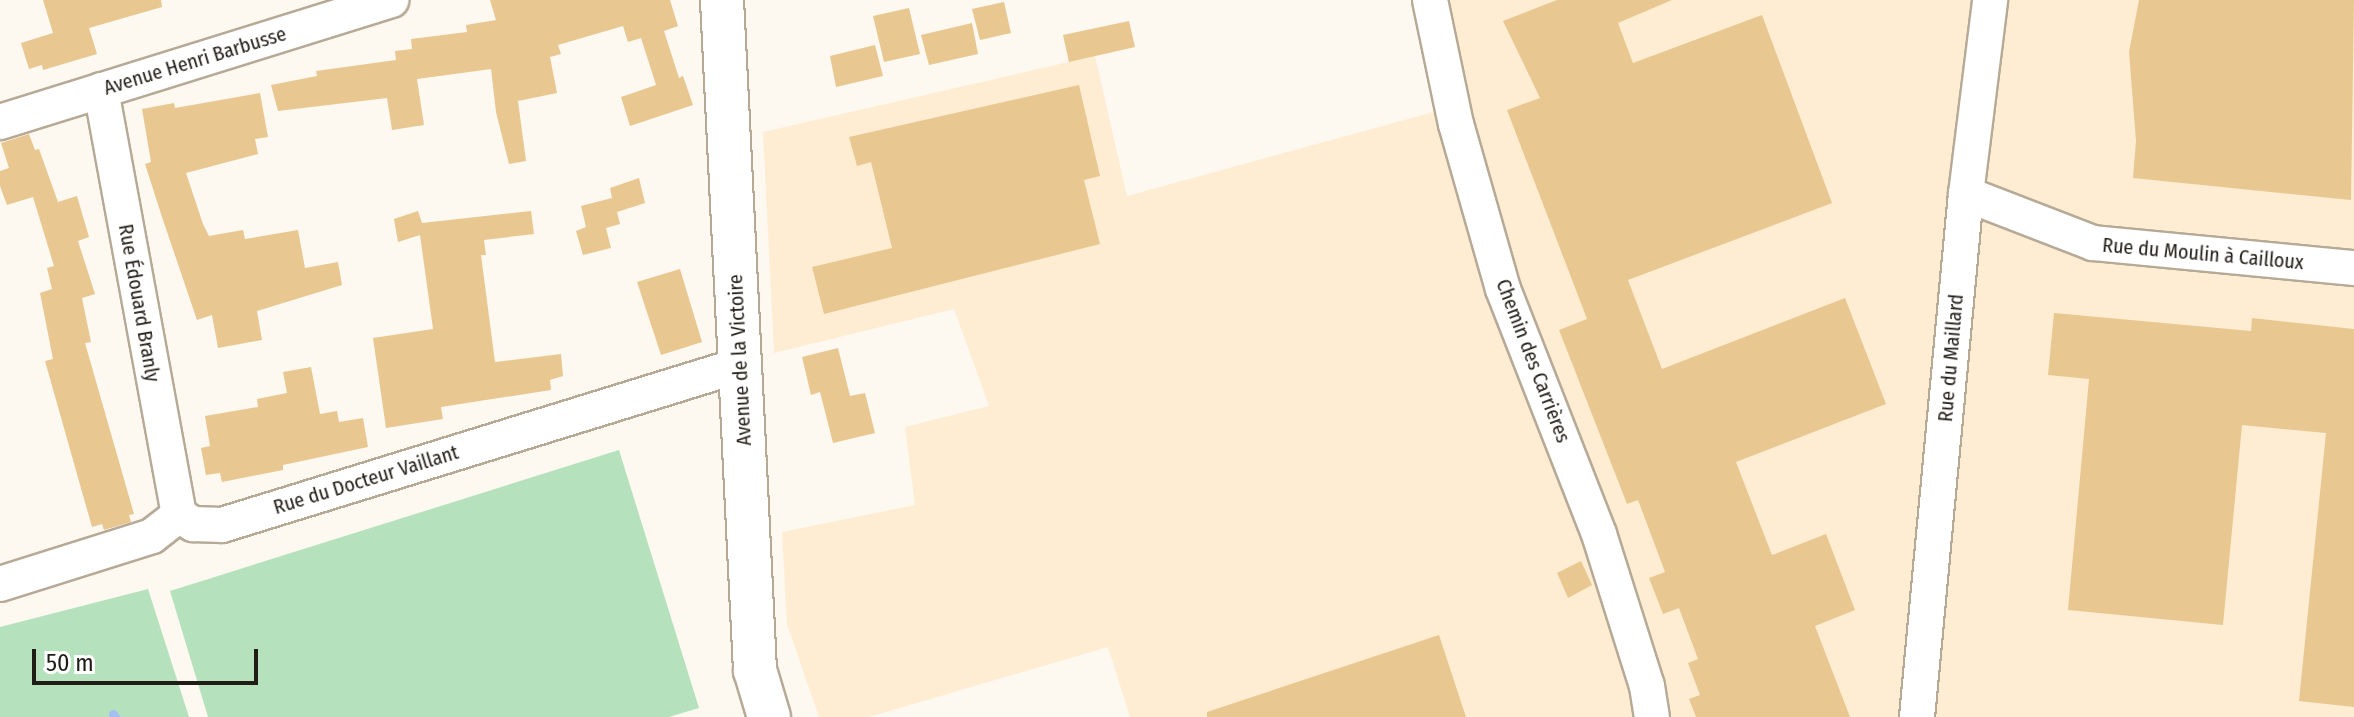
<!DOCTYPE html>
<meta charset="utf-8">
<style>
body{margin:0}
#map{position:relative;width:2354px;height:717px;overflow:hidden;background:#fdf8f0;font-family:"Fira Sans Condensed",sans-serif}
div>[style]{position:absolute}
.built>*{inset:0;background:#feedd2}
.green>*{inset:0;background:#b5e2bd}
.stream>*{height:9px;margin:-4.5px;padding:0 4.5px;transform-origin:4.5px;border-radius:4.5px;background:#a3bff4}
.building>*{inset:0;background:#e9c790}
.roads{filter:drop-shadow(2px 0 #b6aa97) drop-shadow(-2px 0 #b6aa97) drop-shadow(0 2px #b6aa97) drop-shadow(0 -2px #b6aa97)}
.minor>*{height:34px;margin:-17px;padding:0 17px;transform-origin:17px;border-radius:17px;background:#fff}
.tertiary>*{height:42px;margin:-21px;padding:0 21px;transform-origin:21px;border-radius:21px;background:#fff}
span{translate:-50% -50%;white-space:nowrap;text-align:center;line-height:1.15;-webkit-text-stroke:7px #fff;paint-order:stroke}
.street-label{font-size:20px;color:#211d16}
.scale{position:absolute;left:32px;top:649px;width:226px;height:36px;box-sizing:border-box;border:4px solid #211d16;border-top:0;padding-left:10px;font-size:24px;line-height:28px;white-space:nowrap;color:#211d16;-webkit-text-stroke:6px #fff;paint-order:stroke}
</style>
<div id="map">
<div class="built">
<div style="clip-path:polygon(1430px 0,2354px 0,2354px 717px,1130px 717px,1108px 647px,869px 717px,819px 717px,787px 624px,782px 532px,915px 505px,905px 427px,989px 406px,954px 309px,774px 353px,763px 132px,1095px 56px,1127px 196px,1452px 107px)"></div>
</div>
<div class="green">
<div style="clip-path:polygon(619px 450px,699px 708px,669px 717px,208px 717px,170px 591px)"></div>
<div style="clip-path:polygon(148px 589px,189px 717px,0 717px,0 627px)"></div>
</div>
<div class="stream">
<div style="left:113px;top:714px;width:4px;rotate:56deg"></div>
</div>
<div class="building">
<div style="clip-path:polygon(43px 0,161px 0,162px 7px,89px 28px,97px 54px,43px 70px,42px 65px,29px 69px,21px 43px,53px 33px)"></div>
<div style="clip-path:polygon(490px 0,670px 0,678px 26px,664px 31px,679px 78px,683px 76px,693px 105px,630px 126px,621px 97px,656px 85px,641px 38px,628px 42px,623px 26px,558px 45px,561px 54px,550px 57px,557px 93px,518px 101px,526px 161px,509px 164px,496px 112px,491px 69px,417px 79px,424px 125px,392px 130px,387px 98px,278px 111px,271px 85px,317px 76px,316px 71px,396px 60px,395px 51px,412px 49px,411px 39px,467px 32px,466px 25px,496px 20px)"></div>
<div style="clip-path:polygon(1557px 0,1672px 0,1618px 23px,1633px 63px,1762px 15px,1832px 203px,1628px 280px,1662px 369px,1845px 298px,1886px 404px,1736px 462px,1772px 555px,1826px 534px,1855px 610px,1815px 626px,1850px 717px,1696px 717px,1689px 699px,1700px 695px,1688px 663px,1698px 659px,1679px 608px,1663px 614px,1649px 578px,1665px 572px,1638px 500px,1627px 504px,1559px 330px,1587px 319px,1507px 110px,1540px 98px,1503px 21px)"></div>
<div style="clip-path:polygon(2139px 0,2354px 0,2351px 200px,2133px 178px,2136px 141px,2129px 52px)"></div>
<div style="clip-path:polygon(1004px 2px,1011px 33px,980px 40px,972px 9px)"></div>
<div style="clip-path:polygon(909px 8px,920px 54px,884px 62px,873px 16px)"></div>
<div style="clip-path:polygon(1129px 21px,1135px 47px,1069px 62px,1063px 35px)"></div>
<div style="clip-path:polygon(972px 23px,978px 54px,929px 65px,921px 35px)"></div>
<div style="clip-path:polygon(875px 45px,883px 76px,836px 87px,830px 56px)"></div>
<div style="clip-path:polygon(1079px 85px,1100px 176px,1084px 180px,1100px 244px,824px 314px,812px 267px,892px 248px,871px 162px,857px 166px,849px 137px)"></div>
<div style="clip-path:polygon(260px 93px,268px 137px,255px 139px,258px 154px,186px 173px,203px 224px,209px 236px,243px 230px,245px 239px,298px 230px,305px 268px,338px 262px,342px 285px,257px 311px,262px 340px,218px 348px,212px 315px,197px 320px,162px 217px,145px 164px,151px 162px,142px 109px,174px 103px,175px 108px)"></div>
<div style="clip-path:polygon(29px 134px,35px 150px,39px 149px,58px 202px,77px 196px,89px 237px,78px 241px,95px 294px,82px 298px,91px 342px,85px 343px,134px 514px,129px 515px,131px 522px,104px 530px,102px 524px,92px 527px,45px 361px,53px 359px,40px 293px,52px 289px,47px 268px,54px 266px,33px 197px,7px 205px,0 186px,0 171px,9px 168px,1px 143px)"></div>
<div style="clip-path:polygon(639px 178px,645px 203px,617px 212px,620px 224px,606px 228px,611px 248px,583px 255px,576px 231px,586px 227px,581px 206px,612px 198px,610px 188px)"></div>
<div style="clip-path:polygon(418px 211px,422px 223px,531px 211px,534px 234px,484px 240px,486px 255px,481px 255px,495px 362px,561px 354px,563px 376px,550px 380px,551px 390px,441px 407px,443px 419px,386px 428px,373px 338px,433px 329px,420px 235px,398px 242px,394px 219px)"></div>
<div style="clip-path:polygon(680px 269px,702px 342px,661px 355px,637px 282px)"></div>
<div style="clip-path:polygon(2054px 313px,2251px 331px,2252px 318px,2354px 329px,2354px 707px,2299px 701px,2326px 433px,2242px 425px,2223px 625px,2068px 610px,2089px 379px,2048px 375px)"></div>
<div style="clip-path:polygon(838px 348px,850px 396px,865px 393px,875px 433px,833px 443px,820px 392px,811px 395px,802px 357px)"></div>
<div style="clip-path:polygon(311px 367px,320px 414px,337px 411px,339px 422px,363px 418px,368px 447px,283px 465px,283px 470px,222px 482px,220px 473px,206px 475px,201px 448px,210px 446px,205px 416px,258px 407px,257px 399px,287px 393px,283px 372px)"></div>
<div style="clip-path:polygon(1581px 561px,1592px 585px,1568px 598px,1557px 573px)"></div>
<div style="clip-path:polygon(1439px 635px,1466px 717px,1207px 717px,1207px 712px)"></div>
</div>
<div class="roads">
<div class="minor">
<div style="left:1430px;top:0;width:127px;rotate:78.2deg"></div>
<div style="left:1456px;top:124px;width:172px;rotate:74.1deg"></div>
<div style="left:1503px;top:289px;width:263px;rotate:68.6deg"></div>
<div style="left:1599px;top:534px;width:159px;rotate:72.5deg"></div>
<div style="left:1647px;top:686px;width:31px;rotate:81deg"></div>
<div style="left:101px;top:90px;width:432px;rotate:79.6deg"></div>
<div style="left:0;top:122px;width:410px;rotate:-17.3deg"></div>
<div style="left:1966px;top:194px;width:136px;rotate:21.1deg"></div>
<div style="left:2093px;top:243px;width:262px;rotate:5.5deg"></div>
<div style="left:179px;top:515px;width:17px;rotate:33deg"></div>
<div style="left:193px;top:524px;width:29px;rotate:2deg"></div>
<div style="left:222px;top:525px;width:542px;rotate:-17.16deg"></div>
<div style="left:0;top:584px;width:159px;rotate:-17.5deg"></div>
<div style="left:152px;top:536px;width:34px;rotate:-38deg"></div>
<div style="left:1917px;top:717px;width:525px;rotate:-84.65deg"></div>
<div style="left:1966px;top:194px;width:195px;rotate:-82.9deg"></div>
</div>
<div class="tertiary">
<div style="left:722px;top:0;width:671px;rotate:87.18deg"></div>
<div style="left:755px;top:670px;width:49px;rotate:73.4deg"></div>
</div>
</div>
<div class="street-label">
<span style="left:195px;top:61px;rotate:-17deg">Avenue Henri Barbusse</span>
<span style="left:2203px;top:254px;rotate:5deg">Rue du Moulin à Cailloux</span>
<span style="left:139px;top:303px;rotate:80deg">Rue Édouard Branly</span>
<span style="left:1951px;top:358px;rotate:-85deg">Rue du Maillard</span>
<span style="left:740px;top:360px;rotate:-93deg">Avenue de la Victoire</span>
<span style="left:1533px;top:361px;rotate:69deg">Chemin des Carrières</span>
<span style="left:366px;top:480px;rotate:-17deg">Rue du Docteur Vaillant</span>
</div>
<div class="scale">50 m</div>
</div>
